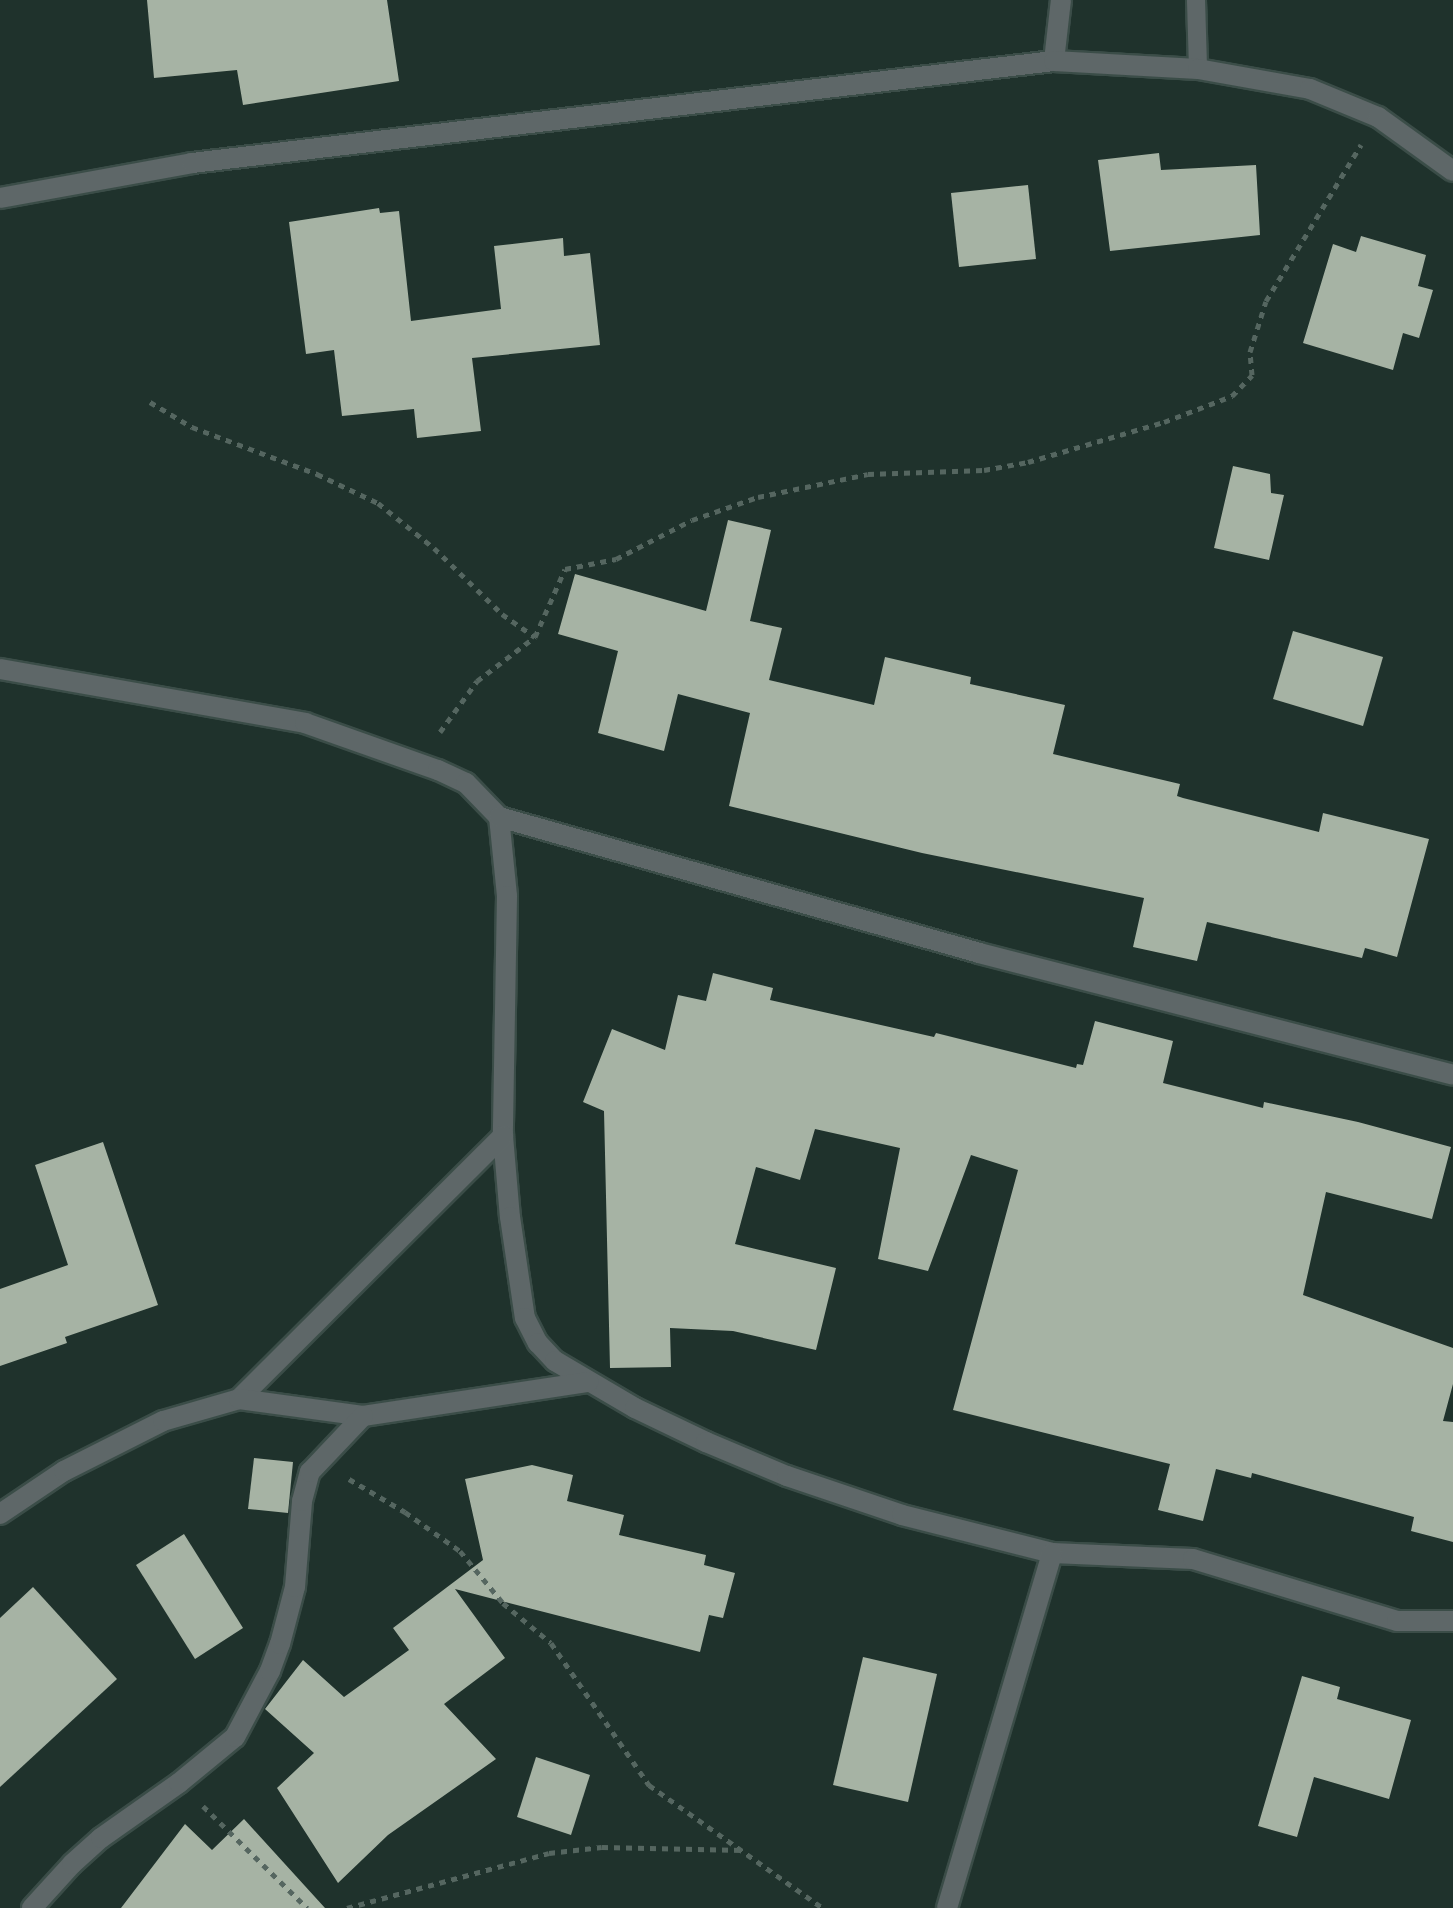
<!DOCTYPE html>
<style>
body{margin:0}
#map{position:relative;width:1453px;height:1908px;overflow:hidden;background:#1f322c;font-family:Helvetica,sans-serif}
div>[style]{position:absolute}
.building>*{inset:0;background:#a6b3a4}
.path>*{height:5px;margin-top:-2.5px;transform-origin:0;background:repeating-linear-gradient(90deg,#556660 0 6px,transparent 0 12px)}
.roads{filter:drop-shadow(2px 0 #3b4d48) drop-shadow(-2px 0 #3b4d48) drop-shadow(0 2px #3b4d48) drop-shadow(0 -2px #3b4d48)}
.service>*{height:18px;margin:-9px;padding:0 9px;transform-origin:9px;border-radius:9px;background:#5e6768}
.minor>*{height:20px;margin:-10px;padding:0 10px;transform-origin:10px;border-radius:10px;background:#5e6768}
span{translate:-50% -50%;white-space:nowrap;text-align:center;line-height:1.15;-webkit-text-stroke:8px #152822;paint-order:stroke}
</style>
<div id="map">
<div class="building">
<div style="clip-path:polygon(147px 0,387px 0,399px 81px,243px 105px,237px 70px,154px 78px)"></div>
<div style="clip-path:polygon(1159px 153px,1161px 170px,1256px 165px,1260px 235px,1110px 251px,1098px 160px)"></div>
<div style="clip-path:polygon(1028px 185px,1036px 259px,959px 267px,951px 193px)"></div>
<div style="clip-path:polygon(379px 208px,380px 213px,399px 211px,411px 321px,501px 309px,494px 246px,563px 238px,564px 256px,590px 253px,600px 345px,472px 358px,481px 431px,417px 438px,414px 409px,342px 416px,334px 350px,306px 354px,289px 222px)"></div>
<div style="clip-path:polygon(1361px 236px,1426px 255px,1418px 286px,1433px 290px,1419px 338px,1403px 333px,1393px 370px,1303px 343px,1333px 244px,1356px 252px)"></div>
<div style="clip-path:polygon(1233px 466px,1270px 474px,1271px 493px,1284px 495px,1269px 560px,1214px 548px)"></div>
<div style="clip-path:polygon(728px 520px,771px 530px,750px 621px,782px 628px,769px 680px,874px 705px,885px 657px,971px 677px,970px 684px,1065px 705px,1053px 754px,1180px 784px,1177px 796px,1183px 798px,1319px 832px,1323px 813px,1429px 839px,1397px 957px,1365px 948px,1362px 958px,1207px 922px,1197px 961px,1133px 947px,1144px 898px,922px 853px,729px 806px,750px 713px,678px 694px,664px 751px,598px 733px,618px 651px,558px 634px,575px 574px,706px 611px)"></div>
<div style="clip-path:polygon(1293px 631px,1383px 657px,1363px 726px,1273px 699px)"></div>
<div style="clip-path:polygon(713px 973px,773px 988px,770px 1000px,934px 1037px,936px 1033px,1076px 1068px,1077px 1064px,1083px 1065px,1095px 1021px,1173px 1041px,1163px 1083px,1263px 1108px,1264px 1102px,1358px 1122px,1451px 1147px,1432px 1219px,1326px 1192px,1303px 1295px,1453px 1348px,1453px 1384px,1443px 1421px,1453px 1422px,1453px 1542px,1411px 1531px,1414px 1517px,1252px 1473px,1251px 1478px,1216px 1469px,1203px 1521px,1158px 1510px,1170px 1464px,953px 1410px,1018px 1170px,971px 1155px,928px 1271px,878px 1259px,900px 1148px,815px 1129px,800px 1180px,756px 1167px,735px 1244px,836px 1268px,816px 1350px,733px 1331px,670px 1328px,671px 1367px,610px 1368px,604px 1111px,583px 1102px,612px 1029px,665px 1050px,678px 995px,706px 1001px)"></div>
<div style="clip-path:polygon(103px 1142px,158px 1305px,65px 1337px,67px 1343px,0 1366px,0 1289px,68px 1265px,35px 1165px)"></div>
<div style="clip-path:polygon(254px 1458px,293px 1462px,288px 1513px,248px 1509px)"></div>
<div style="clip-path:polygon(532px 1465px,573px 1475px,567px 1501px,624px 1515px,619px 1535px,706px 1555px,704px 1565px,735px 1573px,723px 1618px,709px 1615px,700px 1652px,455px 1589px,505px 1658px,444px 1704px,496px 1759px,388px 1835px,338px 1883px,277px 1788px,314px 1753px,265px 1709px,303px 1660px,344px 1697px,409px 1650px,393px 1628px,483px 1560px,465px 1479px)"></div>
<div style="clip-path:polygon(184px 1534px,243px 1628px,195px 1659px,136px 1565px)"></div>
<div style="clip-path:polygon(33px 1587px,117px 1679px,0 1787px,0 1618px)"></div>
<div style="clip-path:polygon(863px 1657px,937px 1674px,908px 1802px,833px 1785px)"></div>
<div style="clip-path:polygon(1302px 1676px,1340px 1687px,1337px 1699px,1411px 1720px,1389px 1799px,1314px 1777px,1297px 1837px,1258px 1826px)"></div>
<div style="clip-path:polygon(536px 1757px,590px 1775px,571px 1835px,517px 1817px)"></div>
<div style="clip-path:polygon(244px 1819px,325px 1908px,121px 1908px,185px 1824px,212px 1850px)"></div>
</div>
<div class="path">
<div style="left:150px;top:402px;width:49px;rotate:30.8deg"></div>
<div style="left:192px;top:427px;width:134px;rotate:20.6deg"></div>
<div style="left:317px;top:474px;width:68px;rotate:25.4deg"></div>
<div style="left:378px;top:503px;width:72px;rotate:38.8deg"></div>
<div style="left:434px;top:548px;width:95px;rotate:44.1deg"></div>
<div style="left:502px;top:614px;width:40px;rotate:34.9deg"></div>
<div style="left:440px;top:732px;width:63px;rotate:-54deg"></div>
<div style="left:477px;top:681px;width:73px;rotate:-37.2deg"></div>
<div style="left:535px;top:637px;width:74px;rotate:-66.2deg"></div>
<div style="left:565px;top:569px;width:52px;rotate:-11.1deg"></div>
<div style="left:616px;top:559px;width:85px;rotate:-27.2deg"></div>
<div style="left:692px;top:520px;width:70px;rotate:-19.2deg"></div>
<div style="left:758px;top:497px;width:112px;rotate:-11.8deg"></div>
<div style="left:868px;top:474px;width:116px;rotate:-2deg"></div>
<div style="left:984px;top:470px;width:45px;rotate:-10.3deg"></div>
<div style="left:1028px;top:462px;width:142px;rotate:-16.4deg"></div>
<div style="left:1164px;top:422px;width:73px;rotate:-20.9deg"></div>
<div style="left:1232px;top:396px;width:29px;rotate:-46deg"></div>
<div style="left:1252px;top:375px;width:23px;rotate:-95deg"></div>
<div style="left:1250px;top:352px;width:53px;rotate:-72.6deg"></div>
<div style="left:1266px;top:301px;width:183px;rotate:-58.7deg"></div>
<div style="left:349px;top:1479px;width:65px;rotate:30.5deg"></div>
<div style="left:405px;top:1512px;width:67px;rotate:35.3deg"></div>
<div style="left:460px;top:1551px;width:67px;rotate:50.4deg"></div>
<div style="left:503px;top:1603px;width:62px;rotate:39.8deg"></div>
<div style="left:551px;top:1643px;width:173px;rotate:55.4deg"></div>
<div style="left:649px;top:1785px;width:213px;rotate:35.3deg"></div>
<div style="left:203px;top:1806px;width:146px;rotate:44.4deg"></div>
<div style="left:347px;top:1908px;width:209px;rotate:-15.2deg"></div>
<div style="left:549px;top:1853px;width:53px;rotate:-6.5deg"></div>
<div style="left:602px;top:1847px;width:141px;rotate:1.2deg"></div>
</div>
<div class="roads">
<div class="service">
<div style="left:1196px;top:0;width:69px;rotate:88.3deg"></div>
</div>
<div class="minor">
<div style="left:1054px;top:61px;width:61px;rotate:-83.5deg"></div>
<div style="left:0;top:198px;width:195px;rotate:-10.3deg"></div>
<div style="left:192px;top:163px;width:868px;rotate:-6.75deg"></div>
<div style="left:1054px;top:61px;width:144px;rotate:3.2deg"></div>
<div style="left:1198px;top:69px;width:114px;rotate:10.1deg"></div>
<div style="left:1310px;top:89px;width:74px;rotate:22.4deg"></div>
<div style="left:1378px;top:117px;width:92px;rotate:35.8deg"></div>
<div style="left:0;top:669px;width:310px;rotate:10deg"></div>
<div style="left:305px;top:723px;width:141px;rotate:19.5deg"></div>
<div style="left:438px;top:770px;width:31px;rotate:25deg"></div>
<div style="left:466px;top:783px;width:47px;rotate:45.9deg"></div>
<div style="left:499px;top:817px;width:79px;rotate:84.2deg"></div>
<div style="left:507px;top:896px;width:240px;rotate:91deg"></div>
<div style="left:503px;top:1136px;width:81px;rotate:85.1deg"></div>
<div style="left:510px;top:1217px;width:102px;rotate:81.6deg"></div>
<div style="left:525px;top:1318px;width:28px;rotate:63deg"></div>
<div style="left:538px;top:1343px;width:25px;rotate:47deg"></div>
<div style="left:555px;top:1361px;width:93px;rotate:30.4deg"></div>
<div style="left:635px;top:1408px;width:79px;rotate:25.6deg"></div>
<div style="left:706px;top:1442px;width:88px;rotate:22.8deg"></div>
<div style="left:787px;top:1476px;width:121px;rotate:18.7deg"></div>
<div style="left:902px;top:1515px;width:155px;rotate:14.2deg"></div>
<div style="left:1052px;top:1553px;width:141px;rotate:2.4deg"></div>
<div style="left:1193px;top:1559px;width:213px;rotate:16.9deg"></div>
<div style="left:1397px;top:1621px;width:56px"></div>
<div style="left:499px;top:817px;width:499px;rotate:15.8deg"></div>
<div style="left:979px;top:953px;width:489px;rotate:14.4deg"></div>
<div style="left:239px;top:1399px;width:373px;rotate:-44.9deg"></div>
<div style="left:0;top:1514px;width:77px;rotate:-33.9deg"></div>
<div style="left:64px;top:1471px;width:111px;rotate:-26.8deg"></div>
<div style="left:163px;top:1421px;width:79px;rotate:-16.1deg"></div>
<div style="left:239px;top:1399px;width:125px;rotate:7.8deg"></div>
<div style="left:363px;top:1416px;width:228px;rotate:-8.6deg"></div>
<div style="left:32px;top:1908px;width:59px;rotate:-47.7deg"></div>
<div style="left:72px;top:1864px;width:39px;rotate:-42deg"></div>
<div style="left:101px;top:1838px;width:95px;rotate:-35.2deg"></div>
<div style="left:179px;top:1783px;width:72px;rotate:-39.4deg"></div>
<div style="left:235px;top:1737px;width:75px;rotate:-62.1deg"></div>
<div style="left:270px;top:1671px;width:29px;rotate:-70deg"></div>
<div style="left:280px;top:1644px;width:59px;rotate:-75.3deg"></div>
<div style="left:295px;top:1587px;width:86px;rotate:-85.3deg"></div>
<div style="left:302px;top:1501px;width:30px;rotate:-75deg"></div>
<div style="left:310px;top:1472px;width:77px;rotate:-46.6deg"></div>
<div style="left:947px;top:1908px;width:370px;rotate:-73.5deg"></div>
</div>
</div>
</div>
